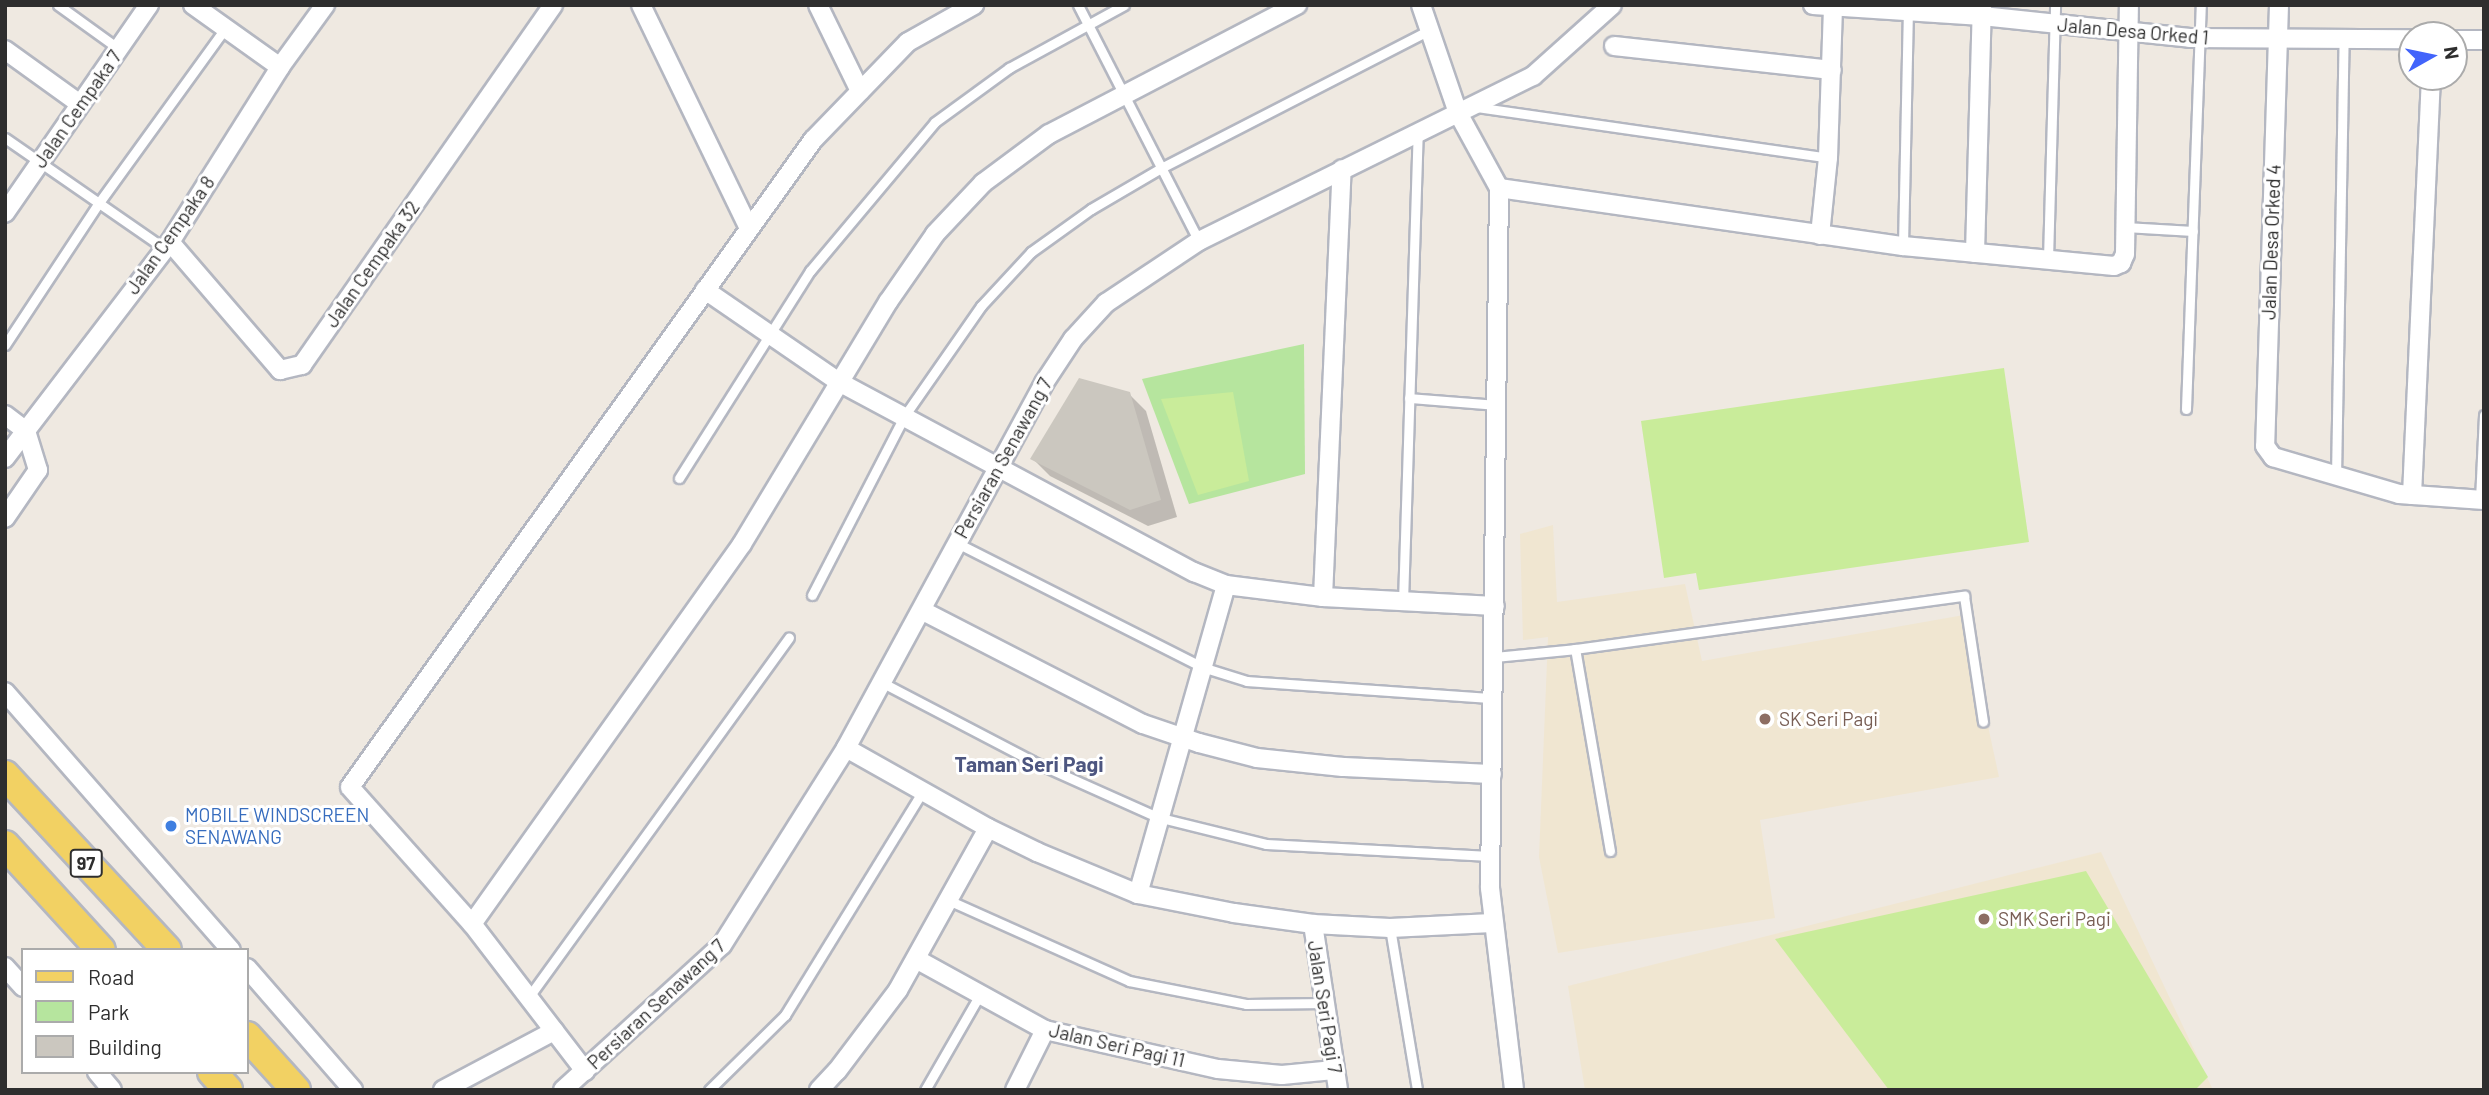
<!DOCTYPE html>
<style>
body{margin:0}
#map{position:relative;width:2489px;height:1095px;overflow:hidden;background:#efe9e1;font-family:Barlow,sans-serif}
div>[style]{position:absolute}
.education>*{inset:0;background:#f0e6d1}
.green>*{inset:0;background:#b6e59e}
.pitch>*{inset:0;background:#c9ec9a}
.shadow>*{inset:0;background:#0003}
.building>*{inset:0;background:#cbc7bf}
.roads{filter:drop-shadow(2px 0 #b4b7c1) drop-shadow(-2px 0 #b4b7c1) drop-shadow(0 2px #b4b7c1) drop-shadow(0 -2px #b4b7c1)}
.service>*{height:9px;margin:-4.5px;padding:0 4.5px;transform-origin:4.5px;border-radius:4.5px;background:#fff}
.minor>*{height:18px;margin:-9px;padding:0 9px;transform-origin:9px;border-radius:9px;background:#fff}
.primary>*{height:28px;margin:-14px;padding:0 14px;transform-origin:14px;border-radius:14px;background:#f2d163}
.dots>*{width:19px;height:19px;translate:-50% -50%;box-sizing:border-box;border:4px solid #fff;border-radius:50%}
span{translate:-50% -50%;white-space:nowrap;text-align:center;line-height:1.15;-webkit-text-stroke:6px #fff;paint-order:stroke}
.shield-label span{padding:2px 5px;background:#fff;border:2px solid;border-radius:5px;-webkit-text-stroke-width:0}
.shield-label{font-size:18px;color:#2e2e2e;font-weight:700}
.street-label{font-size:19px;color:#2e2e2e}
.education-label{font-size:19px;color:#785e54}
.left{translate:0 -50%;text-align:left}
.shop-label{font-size:19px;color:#366cbe}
.neighbourhood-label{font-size:21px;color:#4d5680;font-weight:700}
.frame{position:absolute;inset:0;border:7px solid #2e2e2e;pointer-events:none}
.legend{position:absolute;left:21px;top:948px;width:228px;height:126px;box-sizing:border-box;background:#fff;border:2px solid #ababab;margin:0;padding:9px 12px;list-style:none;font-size:21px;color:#2e2e2e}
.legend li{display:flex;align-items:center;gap:14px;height:35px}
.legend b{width:35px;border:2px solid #ababab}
.north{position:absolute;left:2398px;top:21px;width:70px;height:70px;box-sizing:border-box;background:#fff;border:2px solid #ababab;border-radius:50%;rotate:81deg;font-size:19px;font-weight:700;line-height:28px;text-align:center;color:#2e2e2e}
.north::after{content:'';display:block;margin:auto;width:24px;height:32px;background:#4264fb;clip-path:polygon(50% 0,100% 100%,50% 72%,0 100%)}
</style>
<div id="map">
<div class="education">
<div style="clip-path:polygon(1553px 525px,1557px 602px,1685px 584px,1702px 661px,1964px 615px,1999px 777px,1760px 820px,1775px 918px,1558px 953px,1539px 857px,1548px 637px,1523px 640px,1520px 534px)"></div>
<div style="clip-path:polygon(2101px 852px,2213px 1090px,1585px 1090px,1568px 986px)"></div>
</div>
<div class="green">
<div style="clip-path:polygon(1304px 344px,1305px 474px,1189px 504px,1142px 379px)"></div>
</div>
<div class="pitch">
<div style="clip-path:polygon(2004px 368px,2029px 542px,1699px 590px,1696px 573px,1664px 578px,1641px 421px)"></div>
<div style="clip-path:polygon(1233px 392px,1249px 481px,1198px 495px,1161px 399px)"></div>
<div style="clip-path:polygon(2086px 871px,2208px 1077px,2195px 1090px,1889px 1090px,1775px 939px)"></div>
</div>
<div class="shadow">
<div style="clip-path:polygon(1129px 394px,1146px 411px,1177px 517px,1148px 526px,1050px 476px,1033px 459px)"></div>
</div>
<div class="building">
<div style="clip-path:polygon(1079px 378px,1130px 392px,1161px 500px,1130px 510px,1030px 459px)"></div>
</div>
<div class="roads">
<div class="service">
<div style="left:58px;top:5px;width:75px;rotate:35.8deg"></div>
<div style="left:1078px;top:5px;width:265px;rotate:62.9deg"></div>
<div style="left:1476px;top:107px;width:356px;rotate:8.2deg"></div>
<div style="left:5px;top:138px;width:193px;rotate:34.7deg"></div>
<div style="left:2125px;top:227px;width:68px;rotate:3.4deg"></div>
<div style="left:1903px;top:246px;width:236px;rotate:-88.8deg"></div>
<div style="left:2048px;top:259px;width:254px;rotate:-88.4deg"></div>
<div style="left:5px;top:345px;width:169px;rotate:-56.6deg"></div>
<div style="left:98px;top:204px;width:218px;rotate:-54.1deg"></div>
<div style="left:1409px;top:398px;width:87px;rotate:4.6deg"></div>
<div style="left:2186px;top:409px;width:404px;rotate:-87.9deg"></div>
<div style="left:2336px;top:477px;width:438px;rotate:-89deg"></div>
<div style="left:679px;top:478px;width:245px;rotate:-57.7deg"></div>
<div style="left:810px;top:271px;width:194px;rotate:-50deg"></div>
<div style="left:935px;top:122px;width:92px;rotate:-36.1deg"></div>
<div style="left:1009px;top:68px;width:131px;rotate:-28.7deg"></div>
<div style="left:2480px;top:500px;width:85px;rotate:-87.3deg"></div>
<div style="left:955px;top:542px;width:277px;rotate:26.8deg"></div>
<div style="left:1202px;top:667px;width:47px;rotate:17.3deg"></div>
<div style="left:1247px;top:681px;width:246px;rotate:4deg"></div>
<div style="left:812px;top:595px;width:203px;rotate:-62.7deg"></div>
<div style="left:905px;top:415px;width:133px;rotate:-55.1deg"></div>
<div style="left:981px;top:306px;width:74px;rotate:-47.2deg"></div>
<div style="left:1031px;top:252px;width:74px;rotate:-35.6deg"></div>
<div style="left:1091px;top:209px;width:81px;rotate:-30.4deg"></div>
<div style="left:1161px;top:168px;width:304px;rotate:-27.2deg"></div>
<div style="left:1403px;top:602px;width:469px;rotate:-88.2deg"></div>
<div style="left:1494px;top:657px;width:81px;rotate:-5.6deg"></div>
<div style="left:883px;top:683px;width:168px;rotate:27.6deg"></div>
<div style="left:1032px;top:761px;width:137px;rotate:24.1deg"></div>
<div style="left:1157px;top:817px;width:112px;rotate:13.9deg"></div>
<div style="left:1266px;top:844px;width:224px;rotate:3.1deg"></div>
<div style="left:1610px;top:851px;width:205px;rotate:-99.8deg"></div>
<div style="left:1575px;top:649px;width:393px;rotate:-7.8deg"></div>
<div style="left:1964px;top:596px;width:127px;rotate:81.4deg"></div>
<div style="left:948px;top:900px;width:198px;rotate:24.1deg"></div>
<div style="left:1129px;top:981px;width:119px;rotate:11.1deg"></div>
<div style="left:1246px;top:1004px;width:80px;rotate:-0.7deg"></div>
<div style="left:1390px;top:928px;width:164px;rotate:80.5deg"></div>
<div style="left:528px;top:998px;width:445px;rotate:-54.1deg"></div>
<div style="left:709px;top:1090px;width:107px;rotate:-44.6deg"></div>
<div style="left:785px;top:1015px;width:262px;rotate:-58.4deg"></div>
<div style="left:925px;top:1090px;width:108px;rotate:-60.1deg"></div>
</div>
<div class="minor">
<div style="left:193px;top:5px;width:107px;rotate:35.5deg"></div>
<div style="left:641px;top:5px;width:248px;rotate:64.2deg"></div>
<div style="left:818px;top:5px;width:96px;rotate:64deg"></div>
<div style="left:1421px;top:5px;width:114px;rotate:71.1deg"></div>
<div style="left:1458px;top:113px;width:85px;rotate:61.3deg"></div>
<div style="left:1499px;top:188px;width:700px;rotate:90.74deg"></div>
<div style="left:1490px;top:888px;width:203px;rotate:83.2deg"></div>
<div style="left:1813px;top:5px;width:169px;rotate:3.7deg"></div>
<div style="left:1982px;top:16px;width:209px;rotate:6deg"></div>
<div style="left:2190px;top:38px;width:222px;rotate:0.3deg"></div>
<div style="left:2279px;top:5px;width:441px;rotate:91.8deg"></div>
<div style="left:2265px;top:446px;width:14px;rotate:54deg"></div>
<div style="left:2273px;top:457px;width:131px;rotate:16.4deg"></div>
<div style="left:2399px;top:494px;width:85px;rotate:4deg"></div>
<div style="left:2454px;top:40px;width:30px"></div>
<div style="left:1614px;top:46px;width:219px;rotate:6.3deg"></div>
<div style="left:5px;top:50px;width:92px;rotate:35.8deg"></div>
<div style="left:1499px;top:188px;width:408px;rotate:8.2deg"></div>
<div style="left:1903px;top:246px;width:212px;rotate:5.4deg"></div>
<div style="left:2114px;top:266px;width:8px;rotate:-23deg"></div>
<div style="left:2121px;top:263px;width:10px;rotate:-66deg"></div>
<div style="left:2125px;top:254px;width:249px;rotate:-89.1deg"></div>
<div style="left:5px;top:213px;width:253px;rotate:-55.3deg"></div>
<div style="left:1820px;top:235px;width:77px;rotate:-84.1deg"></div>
<div style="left:1828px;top:158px;width:153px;rotate:-88.1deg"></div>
<div style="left:170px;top:242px;width:169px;rotate:49.3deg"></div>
<div style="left:280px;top:370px;width:23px;rotate:-13deg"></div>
<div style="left:302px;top:365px;width:439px;rotate:-55.1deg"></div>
<div style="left:1975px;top:253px;width:248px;rotate:-88.4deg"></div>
<div style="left:705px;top:290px;width:163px;rotate:34.5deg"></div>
<div style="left:839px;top:382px;width:403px;rotate:28.2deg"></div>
<div style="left:1194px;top:572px;width:35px;rotate:22deg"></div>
<div style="left:1226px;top:585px;width:98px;rotate:7.1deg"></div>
<div style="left:1323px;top:597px;width:172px;rotate:3deg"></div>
<div style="left:5px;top:415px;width:26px;rotate:37deg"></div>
<div style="left:26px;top:431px;width:41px;rotate:72.9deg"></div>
<div style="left:38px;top:470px;width:58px;rotate:124.5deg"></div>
<div style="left:5px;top:458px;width:272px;rotate:-52.6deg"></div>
<div style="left:170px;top:242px;width:207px;rotate:-57.8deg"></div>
<div style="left:280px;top:67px;width:77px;rotate:-54deg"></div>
<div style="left:2412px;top:495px;width:418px;rotate:-87.4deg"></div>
<div style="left:1323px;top:597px;width:428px;rotate:-87.5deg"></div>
<div style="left:923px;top:611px;width:247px;rotate:27.2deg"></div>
<div style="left:1143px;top:724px;width:59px;rotate:18.7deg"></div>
<div style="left:1199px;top:743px;width:60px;rotate:14.5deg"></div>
<div style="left:1257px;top:758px;width:86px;rotate:6deg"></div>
<div style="left:1343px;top:767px;width:149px;rotate:2.7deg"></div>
<div style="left:5px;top:692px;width:343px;rotate:48.8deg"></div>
<div style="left:846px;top:748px;width:163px;rotate:29.4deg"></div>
<div style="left:988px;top:828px;width:55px;rotate:26.1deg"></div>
<div style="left:1037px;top:852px;width:109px;rotate:22.6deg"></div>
<div style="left:1138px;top:894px;width:98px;rotate:11.2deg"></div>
<div style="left:1234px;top:913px;width:80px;rotate:7.9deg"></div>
<div style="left:1313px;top:924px;width:77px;rotate:3deg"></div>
<div style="left:1390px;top:928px;width:102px;rotate:-2.8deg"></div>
<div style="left:1138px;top:894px;width:321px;rotate:-74.1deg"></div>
<div style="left:472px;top:924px;width:466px;rotate:-54.6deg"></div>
<div style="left:742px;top:544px;width:283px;rotate:-58.9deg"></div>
<div style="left:888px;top:302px;width:83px;rotate:-55.3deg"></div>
<div style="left:935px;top:234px;width:70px;rotate:-46.7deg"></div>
<div style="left:983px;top:183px;width:82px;rotate:-36.6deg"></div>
<div style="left:1049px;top:134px;width:280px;rotate:-27.5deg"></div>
<div style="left:1313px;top:924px;width:168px;rotate:81.4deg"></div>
<div style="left:916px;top:959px;width:147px;rotate:28.8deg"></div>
<div style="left:1045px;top:1030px;width:177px;rotate:12.7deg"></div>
<div style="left:1218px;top:1069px;width:64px;rotate:5.4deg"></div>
<div style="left:1282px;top:1075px;width:52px;rotate:-5.5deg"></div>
<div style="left:5px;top:967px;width:27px;rotate:48deg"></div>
<div style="left:247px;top:968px;width:162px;rotate:49deg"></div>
<div style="left:585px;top:1071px;width:185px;rotate:-127.5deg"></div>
<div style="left:472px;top:924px;width:183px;rotate:-131.7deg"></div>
<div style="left:350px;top:787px;width:796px;rotate:-54.41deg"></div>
<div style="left:813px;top:140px;width:136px;rotate:-45.9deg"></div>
<div style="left:908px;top:42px;width:76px;rotate:-29.3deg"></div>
<div style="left:97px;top:1072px;width:23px;rotate:50deg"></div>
<div style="left:443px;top:1090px;width:126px;rotate:-28deg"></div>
<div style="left:563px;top:1090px;width:215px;rotate:-42.4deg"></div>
<div style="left:722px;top:945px;width:233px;rotate:-57.8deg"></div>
<div style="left:846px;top:748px;width:415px;rotate:-61.5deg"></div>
<div style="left:1044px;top:383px;width:53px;rotate:-56.6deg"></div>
<div style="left:1073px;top:339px;width:49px;rotate:-47.5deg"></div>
<div style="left:1106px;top:303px;width:112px;rotate:-33.7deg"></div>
<div style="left:1199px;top:241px;width:373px;rotate:-26.3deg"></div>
<div style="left:1533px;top:76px;width:106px;rotate:-41.9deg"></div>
<div style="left:819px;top:1090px;width:26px;rotate:-47deg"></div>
<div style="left:837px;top:1071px;width:101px;rotate:-53deg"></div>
<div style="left:898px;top:990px;width:185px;rotate:-60.9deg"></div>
<div style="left:1015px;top:1090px;width:67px;rotate:-63.4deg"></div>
</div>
<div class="primary">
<div style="left:5px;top:775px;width:238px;rotate:47.2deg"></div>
<div style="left:5px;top:845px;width:142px;rotate:47.6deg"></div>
<div style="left:247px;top:1036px;width:73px;rotate:47.8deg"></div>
<div style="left:212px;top:1072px;width:24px;rotate:48deg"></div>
</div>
</div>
<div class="dots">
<div style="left:1765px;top:719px;background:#8d6e63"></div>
<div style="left:171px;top:826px;background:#3f7fe0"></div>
<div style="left:1984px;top:919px;background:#8d6e63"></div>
</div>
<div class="shield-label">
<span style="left:86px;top:863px">97</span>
</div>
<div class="street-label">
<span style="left:2133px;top:31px;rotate:5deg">Jalan Desa Orked 1</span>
<span style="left:77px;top:109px;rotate:-55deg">Jalan Cempaka 7</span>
<span style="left:170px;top:235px;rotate:-55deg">Jalan Cempaka 8</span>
<span style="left:2271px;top:242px;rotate:-88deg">Jalan Desa Orked 4</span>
<span style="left:372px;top:264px;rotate:-55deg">Jalan Cempaka 32</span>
<span style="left:1003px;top:458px;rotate:-61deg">Persiaran Senawang 7</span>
<span style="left:656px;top:1004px;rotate:-43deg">Persiaran Senawang 7</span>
<span style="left:1325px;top:1007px;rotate:81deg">Jalan Seri Pagi 7</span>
<span style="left:1117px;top:1045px;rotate:13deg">Jalan Seri Pagi 11</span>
</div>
<div class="education-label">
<span class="left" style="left:1779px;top:719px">SK Seri Pagi</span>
<span class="left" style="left:1998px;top:919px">SMK Seri Pagi</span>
</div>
<div class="shop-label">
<span class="left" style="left:185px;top:826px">MOBILE WINDSCREEN<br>SENAWANG</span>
</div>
<div class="neighbourhood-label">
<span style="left:1029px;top:764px">Taman Seri Pagi</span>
</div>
<div class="frame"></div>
<ul class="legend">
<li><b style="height:9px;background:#f2d163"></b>Road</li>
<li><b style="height:19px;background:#b6e59e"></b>Park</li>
<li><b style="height:19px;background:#cbc7bf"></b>Building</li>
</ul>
<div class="north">N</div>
</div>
